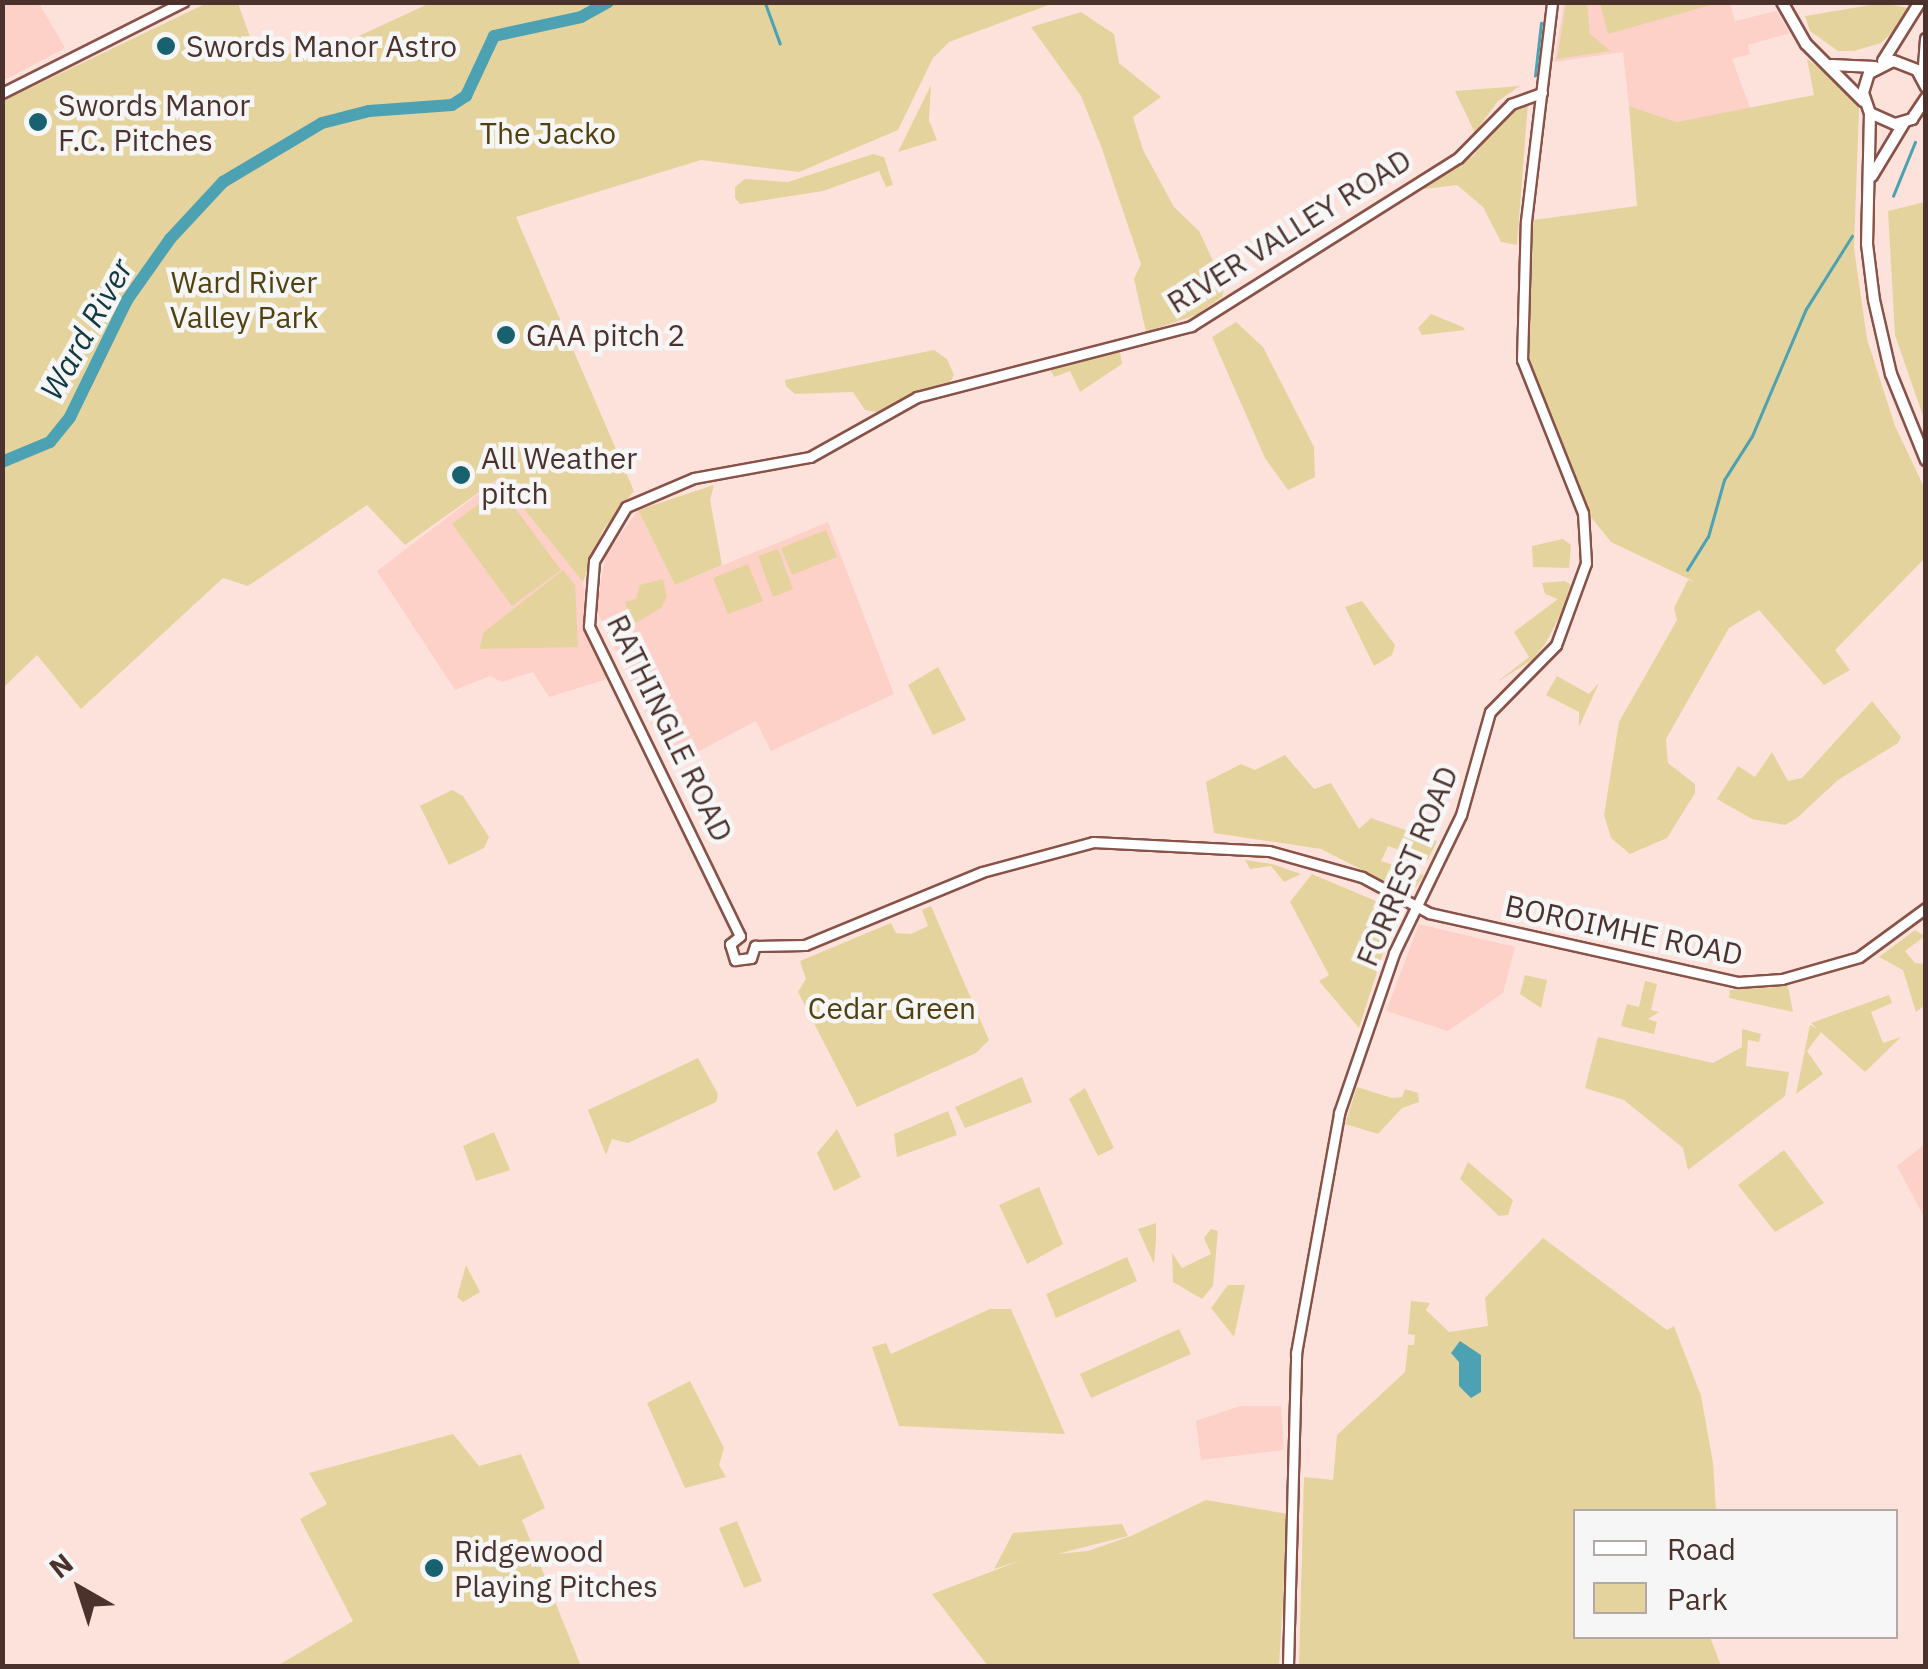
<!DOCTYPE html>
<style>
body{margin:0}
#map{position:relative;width:1928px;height:1669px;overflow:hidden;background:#fde2dc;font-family:"IBM Plex Sans",sans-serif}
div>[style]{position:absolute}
.built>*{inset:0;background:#fdd0c8}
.green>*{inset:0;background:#e5d39d}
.water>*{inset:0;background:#4ca2b2}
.stream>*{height:2.5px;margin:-1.25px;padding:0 1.25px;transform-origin:1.25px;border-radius:1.25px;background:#4ca2b2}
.river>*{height:12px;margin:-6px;padding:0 6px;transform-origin:6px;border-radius:6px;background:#4ca2b2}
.roads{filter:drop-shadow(2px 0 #895248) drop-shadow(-2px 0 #895248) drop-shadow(0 2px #895248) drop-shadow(0 -2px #895248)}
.tertiary>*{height:9px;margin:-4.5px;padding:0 4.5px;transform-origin:4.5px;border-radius:4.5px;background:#fff}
.secondary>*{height:10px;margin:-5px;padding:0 5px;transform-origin:5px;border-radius:5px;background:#fff}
.dots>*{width:28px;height:28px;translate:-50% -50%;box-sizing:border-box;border:5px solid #f6f6f6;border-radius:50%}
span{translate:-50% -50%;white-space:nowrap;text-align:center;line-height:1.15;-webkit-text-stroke:9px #f6f6f6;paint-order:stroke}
.poi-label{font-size:30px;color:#4b322d}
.left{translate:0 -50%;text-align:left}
.park-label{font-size:30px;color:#51410f}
.street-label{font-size:30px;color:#4b322d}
.water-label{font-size:32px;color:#103940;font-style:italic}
.frame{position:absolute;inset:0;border:5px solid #4b322d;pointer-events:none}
.legend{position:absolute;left:1573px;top:1509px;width:325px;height:130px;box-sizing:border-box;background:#f6f6f6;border:2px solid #b2a8a6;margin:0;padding:12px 18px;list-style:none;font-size:30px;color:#4b322d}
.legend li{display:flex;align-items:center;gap:20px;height:50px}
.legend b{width:50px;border:2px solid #b2a8a6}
.north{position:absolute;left:30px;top:1539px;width:100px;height:100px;-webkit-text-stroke:8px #f6f6f6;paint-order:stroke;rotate:321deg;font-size:28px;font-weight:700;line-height:40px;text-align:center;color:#4b322d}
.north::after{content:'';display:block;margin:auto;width:35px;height:45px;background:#4b322d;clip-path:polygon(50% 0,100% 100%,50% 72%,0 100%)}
</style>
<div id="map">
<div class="built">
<div style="clip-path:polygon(3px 2px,39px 3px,65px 48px,3px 81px)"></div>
<div style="clip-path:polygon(1564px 3px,1730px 3px,1735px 21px,1776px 11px,1790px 33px,1748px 45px,1750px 54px,1732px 59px,1751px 110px,1677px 122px,1629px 106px,1623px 52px,1554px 62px)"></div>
<div style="clip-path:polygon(499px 478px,583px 582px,589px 638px,607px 679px,549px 697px,533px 672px,502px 682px,490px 676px,455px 690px,377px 571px)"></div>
<div style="clip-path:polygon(638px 510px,675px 585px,828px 522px,894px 694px,771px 751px,756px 721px,671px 766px,596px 609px,606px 555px)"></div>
<div style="clip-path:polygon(1419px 924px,1515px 947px,1503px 993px,1448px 1031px,1386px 1011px)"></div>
<div style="clip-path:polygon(1925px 1144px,1925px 1219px,1897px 1166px)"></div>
<div style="clip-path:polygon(1240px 1406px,1281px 1406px,1284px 1450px,1201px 1460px,1196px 1421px)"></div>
</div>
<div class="green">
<div style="clip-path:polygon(1721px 2px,1608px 34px,1600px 3px,1600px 2px)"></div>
<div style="clip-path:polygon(207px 3px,238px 3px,258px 60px,346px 42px,430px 3px,1054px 3px,949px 42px,933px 58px,898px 130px,799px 172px,701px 160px,516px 217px,634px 491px,603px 530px,583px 582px,499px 478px,405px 545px,367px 505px,248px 586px,223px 578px,81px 709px,37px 655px,3px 688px,3px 101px)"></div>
<div style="clip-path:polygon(1566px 3px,1587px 3px,1590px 34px,1610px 51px,1557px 59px)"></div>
<div style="clip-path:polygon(1883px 3px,1908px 8px,1901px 24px,1881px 43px,1854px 51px,1838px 51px,1810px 31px,1805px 16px)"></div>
<div style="clip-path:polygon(1081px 12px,1114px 34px,1119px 63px,1161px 97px,1133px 117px,1143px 150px,1174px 207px,1199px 231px,1225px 286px,1222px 297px,1196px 315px,1146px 332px,1134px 279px,1141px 264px,1101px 146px,1081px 96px,1031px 27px)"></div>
<div style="clip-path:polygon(1807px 59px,1845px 87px,1859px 108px,1854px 248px,1867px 339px,1895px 426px,1925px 489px,1925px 558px,1835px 650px,1850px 670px,1824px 685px,1759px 610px,1729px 628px,1666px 739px,1668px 763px,1695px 784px,1695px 793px,1667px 838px,1630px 854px,1611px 838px,1604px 815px,1619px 722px,1677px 620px,1674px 608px,1688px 580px,1695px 582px,1611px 542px,1578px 501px,1524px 373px,1526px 221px,1637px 206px,1629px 106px,1677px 122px,1814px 95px)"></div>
<div style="clip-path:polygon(931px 85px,929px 120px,937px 140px,898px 152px)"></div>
<div style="clip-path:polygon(1520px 86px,1498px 101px,1475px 133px,1455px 91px)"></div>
<div style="clip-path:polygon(1528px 103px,1517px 245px,1501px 242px,1483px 207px,1457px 185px,1408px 191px,1473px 156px,1514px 106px)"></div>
<div style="clip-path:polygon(873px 154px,884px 157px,893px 185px,886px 187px,879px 171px,823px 191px,740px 204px,735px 198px,735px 187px,745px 179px,788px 182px)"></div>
<div style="clip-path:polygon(1925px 202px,1926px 202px,1925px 422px,1895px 335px,1888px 211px)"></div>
<div style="clip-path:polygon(1431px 314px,1463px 327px,1465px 330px,1422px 335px,1418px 328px)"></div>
<div style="clip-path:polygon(1236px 322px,1263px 347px,1314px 447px,1315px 477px,1288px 490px,1265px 458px,1212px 337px)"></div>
<div style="clip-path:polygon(934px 350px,947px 359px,954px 375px,949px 384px,877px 412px,865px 410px,853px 392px,795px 394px,786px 386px,785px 380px)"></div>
<div style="clip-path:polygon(1120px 352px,1122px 364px,1080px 392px,1070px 371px,1054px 377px,1050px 369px)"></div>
<div style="clip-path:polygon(714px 485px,710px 500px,722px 565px,675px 585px,638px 510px)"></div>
<div style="clip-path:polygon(500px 488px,561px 570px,512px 606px,452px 524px)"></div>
<div style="clip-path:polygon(826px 530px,837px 557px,792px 575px,781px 548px)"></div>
<div style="clip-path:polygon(1563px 539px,1571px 545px,1569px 568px,1533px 567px,1532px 546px)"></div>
<div style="clip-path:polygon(778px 549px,793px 589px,773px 597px,758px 556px)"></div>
<div style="clip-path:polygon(748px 564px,763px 601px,728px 614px,713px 578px)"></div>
<div style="clip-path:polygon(563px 570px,575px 585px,578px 647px,479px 649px,484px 632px)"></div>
<div style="clip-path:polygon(663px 579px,667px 597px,661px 608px,632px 625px,625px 602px,636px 599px,640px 585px)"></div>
<div style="clip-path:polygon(1565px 581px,1571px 585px,1564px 608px,1545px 644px,1532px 660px,1496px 683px,1529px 657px,1514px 632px,1558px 599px,1545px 594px,1542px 583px)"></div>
<div style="clip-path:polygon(1362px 601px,1395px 645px,1392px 655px,1374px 666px,1345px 607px)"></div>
<div style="clip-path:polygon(938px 667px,966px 720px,933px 735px,908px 685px)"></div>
<div style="clip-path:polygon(1557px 676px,1589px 694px,1599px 683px,1579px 727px,1579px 712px,1546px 695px)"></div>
<div style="clip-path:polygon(1872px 701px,1901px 737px,1898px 743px,1838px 780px,1797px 818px,1785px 825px,1752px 819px,1717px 799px,1738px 766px,1755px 777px,1772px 752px,1788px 781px,1802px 778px)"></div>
<div style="clip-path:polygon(1285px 755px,1314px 789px,1331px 783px,1359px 829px,1371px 818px,1437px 841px,1428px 860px,1388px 846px,1381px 861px,1424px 875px,1417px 886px,1406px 892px,1321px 849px,1214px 833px,1206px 782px,1241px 764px,1255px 770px)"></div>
<div style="clip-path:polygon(452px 790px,463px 796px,489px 837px,484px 848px,449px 865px,420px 806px)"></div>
<div style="clip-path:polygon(1245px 860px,1272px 864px,1301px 874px,1284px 882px,1271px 866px,1250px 869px)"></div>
<div style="clip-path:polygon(1312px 874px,1397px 910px,1359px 1028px,1319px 981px,1329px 975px,1290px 902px)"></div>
<div style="clip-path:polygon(931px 906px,989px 1040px,976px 1053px,857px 1107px,798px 992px,806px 979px,800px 961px,891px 923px,896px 933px,911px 934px,928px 926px,922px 910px)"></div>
<div style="clip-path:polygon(1915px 930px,1925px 936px,1905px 951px,1915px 963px,1925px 964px,1924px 1006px,1916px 1012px,1903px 970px,1879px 957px)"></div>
<div style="clip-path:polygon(1525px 975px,1547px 980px,1541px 1008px,1520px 994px)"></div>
<div style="clip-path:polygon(1645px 981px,1657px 984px,1651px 1010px,1659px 1012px,1648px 1019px,1657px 1022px,1654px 1034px,1621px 1026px,1627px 1004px,1639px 1007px)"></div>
<div style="clip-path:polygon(1788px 986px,1793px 1012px,1729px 998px,1730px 990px)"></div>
<div style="clip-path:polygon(1889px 995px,1892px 1003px,1871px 1012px,1883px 1043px,1901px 1037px,1865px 1072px,1811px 1023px)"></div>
<div style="clip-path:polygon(1810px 1025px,1822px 1031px,1807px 1051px,1823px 1074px,1796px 1094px)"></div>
<div style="clip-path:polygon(1742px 1029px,1761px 1034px,1759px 1042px,1748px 1040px,1746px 1066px,1789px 1072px,1785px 1096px,1688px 1170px,1683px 1148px,1624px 1100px,1585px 1088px,1598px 1037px,1713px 1063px,1742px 1047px)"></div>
<div style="clip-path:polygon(698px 1058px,718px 1094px,716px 1102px,628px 1143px,612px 1139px,606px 1155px,588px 1110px)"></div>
<div style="clip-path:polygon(1022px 1077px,1032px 1102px,965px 1128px,955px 1107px)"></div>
<div style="clip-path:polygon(1357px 1087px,1392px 1098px,1402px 1097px,1405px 1089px,1418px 1093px,1419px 1102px,1402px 1108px,1378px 1134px,1345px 1124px)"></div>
<div style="clip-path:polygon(1085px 1088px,1114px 1148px,1098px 1156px,1069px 1099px)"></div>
<div style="clip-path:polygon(948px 1111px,957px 1135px,897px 1157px,894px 1134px)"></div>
<div style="clip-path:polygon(837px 1129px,861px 1177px,834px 1191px,817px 1153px)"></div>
<div style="clip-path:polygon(494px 1132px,510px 1170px,476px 1181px,463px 1146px)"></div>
<div style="clip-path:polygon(1784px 1150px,1824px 1203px,1775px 1232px,1738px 1185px)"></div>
<div style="clip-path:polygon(1468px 1162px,1513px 1200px,1508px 1215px,1499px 1216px,1460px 1179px)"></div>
<div style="clip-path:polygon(1039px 1187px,1063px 1244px,1027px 1264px,999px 1205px)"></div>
<div style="clip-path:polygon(1156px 1223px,1156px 1240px,1154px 1264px,1138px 1229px)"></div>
<div style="clip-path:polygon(1211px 1229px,1218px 1231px,1213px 1286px,1202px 1299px,1173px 1282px,1172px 1253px,1182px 1268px,1211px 1254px,1204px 1238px)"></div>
<div style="clip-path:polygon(1543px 1238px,1667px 1330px,1674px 1326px,1701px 1396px,1713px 1463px,1716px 1511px,1576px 1512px,1576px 1636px,1710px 1637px,1721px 1666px,1299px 1666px,1304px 1477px,1333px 1480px,1337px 1435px,1405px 1372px,1408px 1345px,1414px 1345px,1415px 1335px,1408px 1334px,1411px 1301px,1430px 1303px,1426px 1310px,1449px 1332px,1488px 1326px,1485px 1298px)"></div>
<div style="clip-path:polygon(1127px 1257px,1137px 1281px,1056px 1318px,1046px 1294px)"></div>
<div style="clip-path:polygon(466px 1265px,480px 1292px,463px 1302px,457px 1297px)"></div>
<div style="clip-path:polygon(1228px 1285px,1245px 1285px,1234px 1337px,1211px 1308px)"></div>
<div style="clip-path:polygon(990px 1309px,1011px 1309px,1065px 1434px,899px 1426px,872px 1347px,886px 1343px,891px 1354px)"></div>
<div style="clip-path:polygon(1179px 1329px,1191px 1354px,1091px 1398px,1080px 1374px)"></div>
<div style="clip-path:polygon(690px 1381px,724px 1448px,719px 1465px,726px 1477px,685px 1488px,647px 1403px)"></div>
<div style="clip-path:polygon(453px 1434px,479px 1466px,521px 1454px,545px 1508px,522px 1520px,581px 1666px,277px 1666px,353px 1621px,300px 1519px,327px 1504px,309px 1473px)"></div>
<div style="clip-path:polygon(1206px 1500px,1288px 1514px,1279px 1666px,988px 1666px,932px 1594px,1022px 1560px,994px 1569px,1013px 1533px,1122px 1524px,1128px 1536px,1057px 1554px,1088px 1551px,1131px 1536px)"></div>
<div style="clip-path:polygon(737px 1521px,762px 1581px,744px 1588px,719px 1528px)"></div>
</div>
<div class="water">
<div style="clip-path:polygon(1460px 1341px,1481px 1355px,1481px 1392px,1471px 1398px,1459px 1386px,1459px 1362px,1451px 1353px)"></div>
</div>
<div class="stream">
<div style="left:765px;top:2px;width:44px;rotate:69.9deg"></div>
<div style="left:1535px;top:76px;width:53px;rotate:-83.5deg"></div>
<div style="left:1924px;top:132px;width:2px;rotate:-27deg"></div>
<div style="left:1893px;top:196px;width:58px;rotate:-67.8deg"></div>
<div style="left:1687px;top:570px;width:39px;rotate:-58deg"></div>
<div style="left:1708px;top:537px;width:59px;rotate:-74.3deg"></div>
<div style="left:1724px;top:480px;width:52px;rotate:-57.5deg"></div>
<div style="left:1752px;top:436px;width:138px;rotate:-67deg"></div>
<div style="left:1806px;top:309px;width:86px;rotate:-57.8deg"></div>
</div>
<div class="river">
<div style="left:2px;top:462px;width:52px;rotate:-22.6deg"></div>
<div style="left:50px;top:442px;width:32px;rotate:-51deg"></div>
<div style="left:70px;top:417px;width:130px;rotate:-64deg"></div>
<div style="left:127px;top:300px;width:75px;rotate:-54.8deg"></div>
<div style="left:170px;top:239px;width:78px;rotate:-47.1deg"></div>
<div style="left:223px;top:182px;width:115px;rotate:-30.8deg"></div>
<div style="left:322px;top:123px;width:49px;rotate:-14.3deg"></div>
<div style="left:369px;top:111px;width:83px;rotate:-4.1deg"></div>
<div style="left:452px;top:105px;width:17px;rotate:-33deg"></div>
<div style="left:466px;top:96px;width:66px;rotate:-65deg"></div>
<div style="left:494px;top:36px;width:89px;rotate:-12.3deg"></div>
<div style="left:581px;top:17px;width:31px;rotate:-29deg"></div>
</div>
<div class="roads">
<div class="tertiary">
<div style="left:2px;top:93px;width:203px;rotate:-26.7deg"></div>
<div style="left:740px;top:936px;width:345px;rotate:-116deg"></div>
<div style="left:589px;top:626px;width:65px;rotate:-85.6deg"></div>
<div style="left:594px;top:561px;width:63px;rotate:-59.3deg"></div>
<div style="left:626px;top:507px;width:74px;rotate:-23.1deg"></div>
<div style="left:694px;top:478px;width:118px;rotate:-10.3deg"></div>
<div style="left:810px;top:457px;width:123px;rotate:-29.3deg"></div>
<div style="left:917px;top:397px;width:283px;rotate:-14.5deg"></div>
<div style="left:1191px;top:326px;width:315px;rotate:-32.2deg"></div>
<div style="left:1458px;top:158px;width:76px;rotate:-45.5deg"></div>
<div style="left:1511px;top:104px;width:33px;rotate:-20deg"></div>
<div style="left:740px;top:936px;width:13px;rotate:141deg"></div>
<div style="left:730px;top:944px;width:17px;rotate:73deg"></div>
<div style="left:735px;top:960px;width:16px;rotate:-7deg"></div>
<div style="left:751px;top:958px;width:13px;rotate:-72deg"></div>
<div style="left:755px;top:946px;width:50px;rotate:-1.1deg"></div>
<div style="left:805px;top:945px;width:191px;rotate:-22.4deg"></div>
<div style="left:982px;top:872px;width:115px;rotate:-15.1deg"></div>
<div style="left:1093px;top:842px;width:176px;rotate:2.9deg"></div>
<div style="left:1269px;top:851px;width:97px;rotate:15.6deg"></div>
<div style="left:1362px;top:877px;width:76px;rotate:28.2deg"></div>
<div style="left:1429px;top:913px;width:317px;rotate:12.6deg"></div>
<div style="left:1738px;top:982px;width:44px;rotate:-3.9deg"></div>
<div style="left:1782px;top:979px;width:80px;rotate:-15.9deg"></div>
<div style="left:1859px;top:957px;width:83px;rotate:-36.2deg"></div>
<div style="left:1288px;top:1666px;width:313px;rotate:-88.5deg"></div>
<div style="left:1296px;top:1353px;width:244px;rotate:-79.8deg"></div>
<div style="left:1339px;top:1113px;width:169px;rotate:-71deg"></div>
<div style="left:1394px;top:953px;width:153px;rotate:-64.1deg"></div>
<div style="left:1461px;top:815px;width:107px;rotate:-74.3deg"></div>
<div style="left:1490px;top:712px;width:94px;rotate:-45.4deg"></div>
<div style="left:1556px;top:645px;width:87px;rotate:-69.9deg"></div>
<div style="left:1586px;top:563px;width:50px;rotate:-93.4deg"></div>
<div style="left:1583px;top:513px;width:165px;rotate:-111.7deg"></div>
<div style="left:1522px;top:360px;width:139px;rotate:-88.4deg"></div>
<div style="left:1526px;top:221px;width:221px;rotate:-83.2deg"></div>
</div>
<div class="secondary">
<div style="left:1782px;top:2px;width:48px;rotate:60.3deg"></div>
<div style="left:1806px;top:44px;width:81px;rotate:45deg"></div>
<div style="left:1883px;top:61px;width:70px;rotate:-57.9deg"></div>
<div style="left:1831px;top:65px;width:44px;rotate:2.6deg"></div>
<div style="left:1923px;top:79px;width:40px;rotate:-85.7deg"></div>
<div style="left:1926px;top:87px;width:19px;rotate:-118deg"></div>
<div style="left:1917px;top:70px;width:26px;rotate:-159deg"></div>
<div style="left:1893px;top:61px;width:27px;rotate:153deg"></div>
<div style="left:1869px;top:73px;width:21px;rotate:107deg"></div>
<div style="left:1863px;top:93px;width:21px;rotate:71deg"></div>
<div style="left:1870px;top:113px;width:27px;rotate:24deg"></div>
<div style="left:1895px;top:124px;width:18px;rotate:-16deg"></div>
<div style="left:1912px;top:119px;width:25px;rotate:-56deg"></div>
<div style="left:1870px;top:113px;width:131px;rotate:91.3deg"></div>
<div style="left:1867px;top:244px;width:56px;rotate:82.9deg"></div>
<div style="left:1874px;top:300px;width:76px;rotate:77.1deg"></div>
<div style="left:1891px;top:374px;width:93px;rotate:67.9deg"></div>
<div style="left:1872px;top:176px;width:62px;rotate:-58.9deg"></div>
</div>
</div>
<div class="dots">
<div style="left:166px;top:46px;background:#17626e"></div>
<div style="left:38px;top:122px;background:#17626e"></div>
<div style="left:506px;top:335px;background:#17626e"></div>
<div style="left:461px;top:475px;background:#17626e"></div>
<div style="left:434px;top:1568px;background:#17626e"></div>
</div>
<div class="poi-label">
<span class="left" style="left:186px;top:46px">Swords Manor Astro</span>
<span class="left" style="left:58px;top:122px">Swords Manor<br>F.C. Pitches</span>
<span class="left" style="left:526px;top:335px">GAA pitch 2</span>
<span class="left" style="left:481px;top:475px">All Weather<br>pitch</span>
<span class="left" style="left:454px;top:1568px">Ridgewood<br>Playing Pitches</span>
</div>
<div class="park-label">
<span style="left:548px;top:133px">The Jacko</span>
<span style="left:244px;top:299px">Ward River<br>Valley Park</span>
<span style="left:892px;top:1008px">Cedar Green</span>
</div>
<div class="street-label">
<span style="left:1289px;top:231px;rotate:-32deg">RIVER VALLEY ROAD</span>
<span style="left:670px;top:728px;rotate:64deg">RATHINGLE ROAD</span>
<span style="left:1407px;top:866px;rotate:-67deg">FORREST ROAD</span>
<span style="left:1624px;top:930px;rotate:12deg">BOROIMHE ROAD</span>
</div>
<div class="water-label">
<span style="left:86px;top:329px;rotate:-61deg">Ward River</span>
</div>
<div class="frame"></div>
<ul class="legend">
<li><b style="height:12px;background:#fff"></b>Road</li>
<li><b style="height:28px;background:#e5d39d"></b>Park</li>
</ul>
<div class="north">N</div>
</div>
